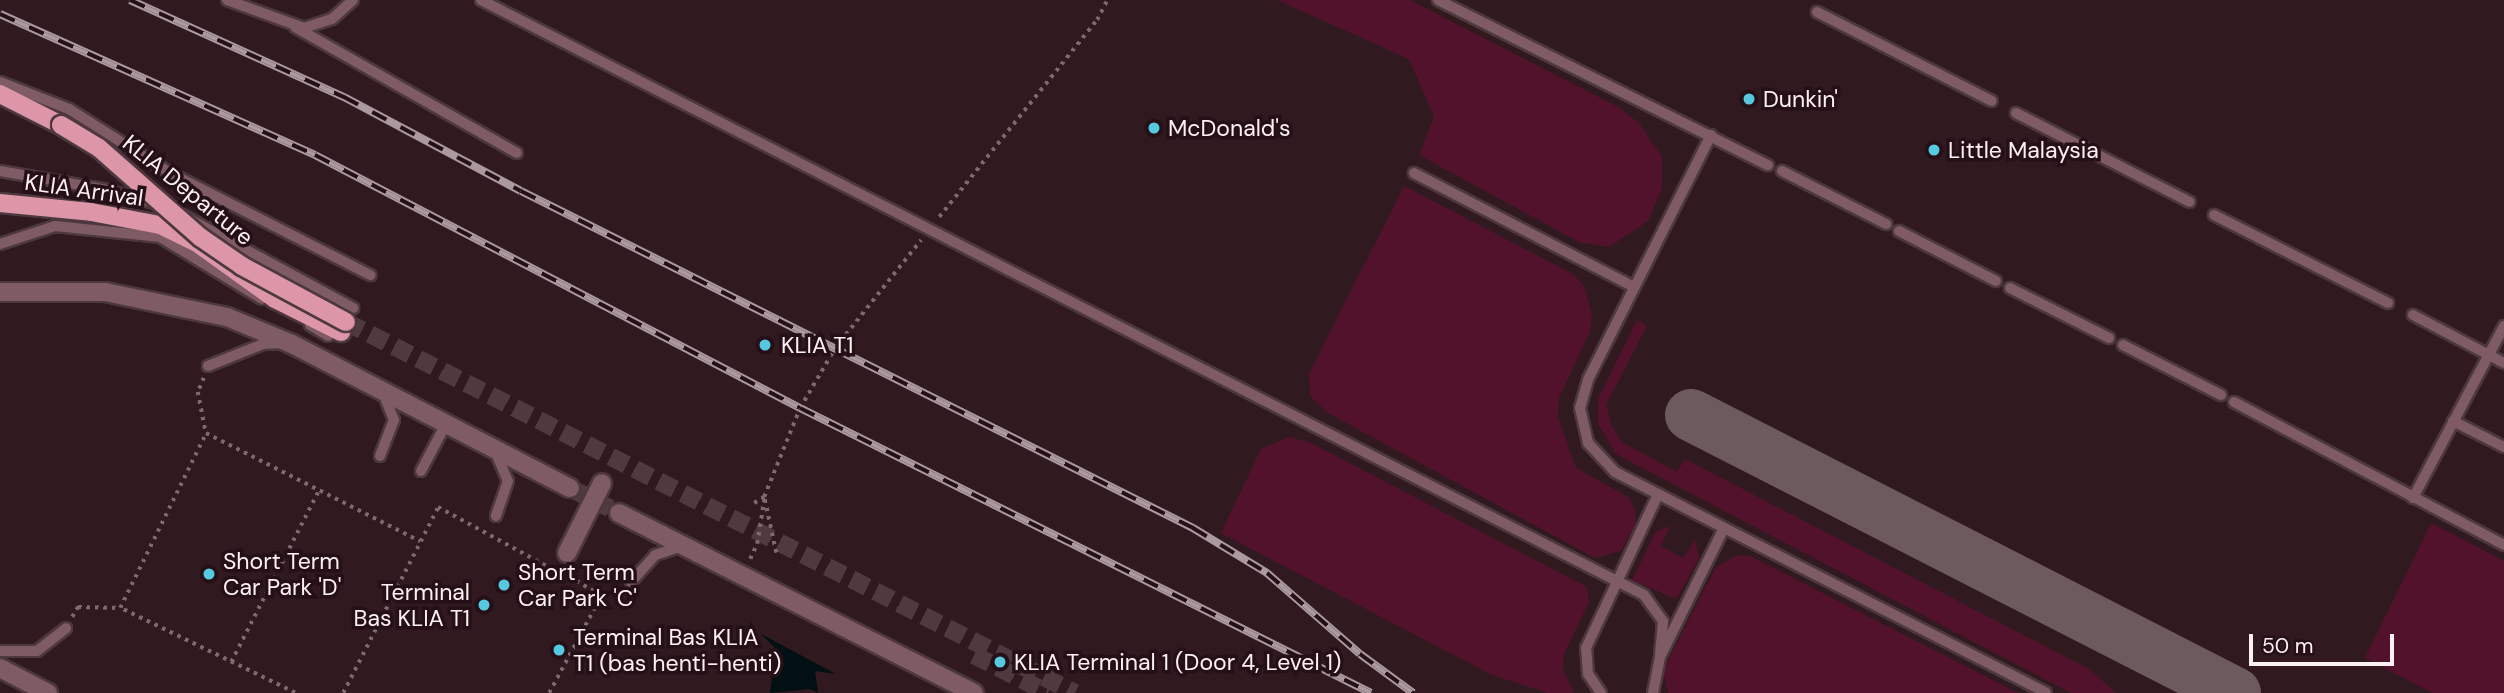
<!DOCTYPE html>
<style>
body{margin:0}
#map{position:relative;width:2504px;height:693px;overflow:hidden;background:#301a20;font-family:"DM Sans",sans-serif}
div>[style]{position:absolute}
.green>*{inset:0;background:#53122b}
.water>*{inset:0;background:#031013}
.taxiway>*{height:52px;margin:-26px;padding:0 26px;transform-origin:26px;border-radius:26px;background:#6d5a5f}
.street-tunnel>*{height:18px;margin-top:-9px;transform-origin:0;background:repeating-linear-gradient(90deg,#4f3a40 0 18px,transparent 0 27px)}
.primary-tunnel>*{height:18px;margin-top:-9px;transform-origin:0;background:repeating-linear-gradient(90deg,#4f3a40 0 18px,transparent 0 27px)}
.path>*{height:3.5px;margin-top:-1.75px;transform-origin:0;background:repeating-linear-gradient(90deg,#7c6a6f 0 3.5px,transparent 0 8.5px)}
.roads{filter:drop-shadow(2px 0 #4d383e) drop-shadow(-2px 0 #4d383e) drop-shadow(0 2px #4d383e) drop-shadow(0 -2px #4d383e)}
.lane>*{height:10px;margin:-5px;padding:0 5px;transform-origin:5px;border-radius:5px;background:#7f5c65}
.street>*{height:18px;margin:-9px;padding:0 9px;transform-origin:9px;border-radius:9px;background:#7f5c65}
.primary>*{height:18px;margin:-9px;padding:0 9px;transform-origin:9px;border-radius:9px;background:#dd96a8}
.rail>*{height:8px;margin-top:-4px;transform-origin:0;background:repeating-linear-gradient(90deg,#261017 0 16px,#aa999e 0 32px);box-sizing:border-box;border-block:2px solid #aa999e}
.bridges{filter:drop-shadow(2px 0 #4d383e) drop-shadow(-2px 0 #4d383e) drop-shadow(0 2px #4d383e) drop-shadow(0 -2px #4d383e)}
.street-bridge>*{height:18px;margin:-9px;padding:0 9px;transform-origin:9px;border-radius:9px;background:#7f5c65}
.primary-bridge>*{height:18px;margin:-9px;padding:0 9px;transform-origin:9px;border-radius:9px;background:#dd96a8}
.dots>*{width:19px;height:19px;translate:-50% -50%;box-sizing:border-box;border:4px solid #261017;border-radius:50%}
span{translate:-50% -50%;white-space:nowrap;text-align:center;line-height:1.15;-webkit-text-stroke:7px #261017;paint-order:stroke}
.poi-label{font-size:23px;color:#fdf0f3}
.left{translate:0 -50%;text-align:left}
.right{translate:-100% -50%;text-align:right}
.street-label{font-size:23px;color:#fdf0f3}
.scale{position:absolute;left:2249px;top:634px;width:145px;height:32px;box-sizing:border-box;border:4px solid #fdf0f3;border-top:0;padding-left:9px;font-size:21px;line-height:24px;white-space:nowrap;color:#fdf0f3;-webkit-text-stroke:5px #261017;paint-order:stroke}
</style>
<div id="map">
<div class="green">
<div style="clip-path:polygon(1277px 0,1410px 0,1618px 107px,1639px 123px,1662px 157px,1662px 188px,1648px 221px,1609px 247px,1579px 242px,1419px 155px,1434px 117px,1409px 59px)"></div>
<div style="clip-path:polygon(1404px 186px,1573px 274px,1584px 286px,1592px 314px,1590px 332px,1559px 398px,1558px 417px,1576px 468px,1628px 497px,1635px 510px,1636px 524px,1621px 551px,1595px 558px,1328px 413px,1310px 396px,1309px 374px)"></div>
<div style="clip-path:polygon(1637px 320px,1647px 326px,1606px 405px,1612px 426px,1622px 442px,1677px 472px,1685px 459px,2089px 669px,2116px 693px,2071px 693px,1616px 454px,1598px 424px,1598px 399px)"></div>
<div style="clip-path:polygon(1289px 437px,1309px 442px,1587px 587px,1589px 602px,1564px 654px,1563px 670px,1574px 693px,1547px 693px,1490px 674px,1221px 533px,1261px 449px)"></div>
<div style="clip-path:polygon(2431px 523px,2504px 561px,2504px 693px,2433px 693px,2365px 658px)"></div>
<div style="clip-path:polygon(1670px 526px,1661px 546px,1683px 558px,1695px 540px,1699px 559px,1676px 599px,1632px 580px,1656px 531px)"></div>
<div style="clip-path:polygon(1738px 555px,1750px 556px,2018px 693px,1668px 693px,1663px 670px,1716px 567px)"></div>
</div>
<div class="water">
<div style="clip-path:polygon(761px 634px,836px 674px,815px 671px,818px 693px,810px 689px,770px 693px,773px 671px,767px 667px,777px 661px,778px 651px)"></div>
</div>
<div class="taxiway">
<div style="left:1691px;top:415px;width:611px;rotate:27.07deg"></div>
</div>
<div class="street-tunnel">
<div style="left:570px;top:488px;width:55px;rotate:27deg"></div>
</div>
<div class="primary-tunnel">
<div style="left:346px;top:322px;width:818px;rotate:26.97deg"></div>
<div style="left:974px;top:655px;width:83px;rotate:27.2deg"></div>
</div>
<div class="path">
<div style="left:939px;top:217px;width:253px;rotate:-51.3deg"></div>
<div style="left:1097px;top:20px;width:22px;rotate:-63deg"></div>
<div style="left:204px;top:378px;width:15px;rotate:113deg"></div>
<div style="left:198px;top:392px;width:42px;rotate:79deg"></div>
<div style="left:754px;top:503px;width:12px;rotate:-31deg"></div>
<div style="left:776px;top:553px;width:57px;rotate:-102.1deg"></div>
<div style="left:764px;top:497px;width:96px;rotate:-68deg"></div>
<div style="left:800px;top:408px;width:69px;rotate:-59.7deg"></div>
<div style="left:835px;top:348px;width:138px;rotate:-51.5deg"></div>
<div style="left:750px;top:559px;width:17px;rotate:-65deg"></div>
<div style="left:757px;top:544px;width:45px;rotate:-81deg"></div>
<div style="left:72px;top:617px;width:12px;rotate:-59deg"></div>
<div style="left:78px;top:607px;width:42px;rotate:1.4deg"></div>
<div style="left:231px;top:662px;width:193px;rotate:-62.9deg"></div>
<div style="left:295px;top:693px;width:195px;rotate:-154.1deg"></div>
<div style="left:120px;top:608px;width:195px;rotate:-63.8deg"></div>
<div style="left:206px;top:433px;width:240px;rotate:26.8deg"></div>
<div style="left:343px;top:693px;width:209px;rotate:-62.9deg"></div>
<div style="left:438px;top:507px;width:134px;rotate:28.5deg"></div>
<div style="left:549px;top:693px;width:110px;rotate:-61.8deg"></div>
<div style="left:601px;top:596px;width:51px;rotate:-149.4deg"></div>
</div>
<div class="roads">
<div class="lane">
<div style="left:227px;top:0;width:82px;rotate:20deg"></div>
<div style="left:304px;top:28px;width:29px;rotate:-18deg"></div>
<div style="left:332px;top:19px;width:28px;rotate:-42deg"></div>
<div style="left:481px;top:0;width:1306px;rotate:27.09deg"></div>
<div style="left:1644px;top:595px;width:32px;rotate:54deg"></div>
<div style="left:1663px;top:621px;width:36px;rotate:95deg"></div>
<div style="left:1438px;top:0;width:369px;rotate:26.6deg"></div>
<div style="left:1817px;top:12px;width:196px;rotate:27deg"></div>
<div style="left:295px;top:27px;width:255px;rotate:29.6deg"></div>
<div style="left:0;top:82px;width:74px;rotate:21.4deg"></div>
<div style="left:69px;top:109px;width:120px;rotate:32.4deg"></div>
<div style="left:170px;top:173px;width:225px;rotate:27deg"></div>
<div style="left:2016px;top:113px;width:195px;rotate:27.1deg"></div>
<div style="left:1711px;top:135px;width:274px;rotate:116.7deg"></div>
<div style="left:1588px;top:380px;width:29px;rotate:106deg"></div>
<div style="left:1580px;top:408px;width:36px;rotate:77deg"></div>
<div style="left:1588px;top:443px;width:40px;rotate:47deg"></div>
<div style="left:1615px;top:472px;width:484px;rotate:27.1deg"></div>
<div style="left:0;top:171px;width:105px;rotate:9.9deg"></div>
<div style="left:103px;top:189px;width:57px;rotate:15.3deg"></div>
<div style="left:1782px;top:171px;width:117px;rotate:27deg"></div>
<div style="left:1414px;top:173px;width:248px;rotate:27.4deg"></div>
<div style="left:182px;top:215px;width:195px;rotate:28.5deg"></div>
<div style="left:2214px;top:215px;width:195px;rotate:26.8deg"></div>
<div style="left:1899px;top:231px;width:109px;rotate:27.3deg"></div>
<div style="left:0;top:244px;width:58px;rotate:-18.1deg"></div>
<div style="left:55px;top:226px;width:106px;rotate:6deg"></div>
<div style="left:160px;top:237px;width:119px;rotate:31.3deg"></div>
<div style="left:2010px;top:288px;width:111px;rotate:26.8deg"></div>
<div style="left:2413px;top:315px;width:103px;rotate:27.8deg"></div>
<div style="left:310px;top:325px;width:21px;rotate:31deg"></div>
<div style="left:2123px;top:345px;width:110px;rotate:27deg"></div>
<div style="left:208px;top:366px;width:59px;rotate:-21.8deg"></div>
<div style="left:263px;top:344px;width:18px;rotate:-3deg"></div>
<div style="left:2234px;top:402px;width:306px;rotate:27.9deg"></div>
<div style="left:2453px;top:421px;width:57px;rotate:27deg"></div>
<div style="left:496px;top:453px;width:30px;rotate:67deg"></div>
<div style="left:508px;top:481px;width:37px;rotate:109deg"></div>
<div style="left:380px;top:456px;width:39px;rotate:-69deg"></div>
<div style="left:394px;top:420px;width:29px;rotate:-112deg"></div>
<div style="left:421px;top:471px;width:53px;rotate:-62deg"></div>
<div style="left:2413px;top:498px;width:195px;rotate:-62.1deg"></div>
<div style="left:631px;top:582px;width:36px;rotate:-48deg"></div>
<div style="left:655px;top:555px;width:29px;rotate:-18deg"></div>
<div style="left:0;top:651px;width:37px"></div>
<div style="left:37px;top:651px;width:37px;rotate:-38deg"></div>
<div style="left:1601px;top:693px;width:23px;rotate:-124deg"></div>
<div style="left:1588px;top:674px;width:26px;rotate:-94deg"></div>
<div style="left:1586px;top:648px;width:170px;rotate:-64.9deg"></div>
<div style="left:1653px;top:693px;width:37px;rotate:-79deg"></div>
<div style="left:1660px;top:657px;width:144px;rotate:-63.6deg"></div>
</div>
<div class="street">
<div style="left:0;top:292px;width:105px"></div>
<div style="left:105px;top:292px;width:125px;rotate:11.6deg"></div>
<div style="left:227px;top:317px;width:70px;rotate:22.6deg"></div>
<div style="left:292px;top:344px;width:313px;rotate:27.4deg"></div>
<div style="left:619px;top:513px;width:398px;rotate:26.9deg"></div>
<div style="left:0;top:668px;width:54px;rotate:27.5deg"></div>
</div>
<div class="primary">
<div style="left:0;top:94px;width:68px;rotate:26.9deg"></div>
<div style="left:0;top:203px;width:91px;rotate:5.6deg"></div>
<div style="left:91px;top:212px;width:70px;rotate:10.7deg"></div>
<div style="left:160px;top:225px;width:41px;rotate:25.9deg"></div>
<div style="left:197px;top:243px;width:96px;rotate:35.7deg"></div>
<div style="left:275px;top:299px;width:74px;rotate:26.6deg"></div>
</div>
</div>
<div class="rail">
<div style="left:130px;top:0;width:235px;rotate:24.4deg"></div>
<div style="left:344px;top:97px;width:200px;rotate:28deg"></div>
<div style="left:521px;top:191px;width:752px;rotate:26.63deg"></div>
<div style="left:1193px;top:528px;width:87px;rotate:31.3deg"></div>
<div style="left:1267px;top:573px;width:123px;rotate:41.1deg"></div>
<div style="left:1360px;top:654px;width:66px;rotate:36.3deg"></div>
<div style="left:0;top:14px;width:345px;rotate:24.1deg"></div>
<div style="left:315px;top:155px;width:547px;rotate:27.55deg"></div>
<div style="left:800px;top:408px;width:638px;rotate:26.52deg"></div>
</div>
<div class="bridges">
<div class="street-bridge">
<div style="left:567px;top:553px;width:78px;rotate:-63.4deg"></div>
</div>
<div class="primary-bridge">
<div style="left:61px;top:125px;width:44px;rotate:31.2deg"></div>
<div style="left:99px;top:148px;width:135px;rotate:41.4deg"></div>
<div style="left:200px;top:237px;width:51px;rotate:34.6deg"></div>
<div style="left:242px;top:266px;width:118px;rotate:28.3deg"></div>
</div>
</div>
<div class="dots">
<div style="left:1749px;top:99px;background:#56c9e1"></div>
<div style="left:1154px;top:128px;background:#56c9e1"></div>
<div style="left:1934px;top:150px;background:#56c9e1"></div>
<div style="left:765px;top:345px;background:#56c9e1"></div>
<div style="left:209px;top:574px;background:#56c9e1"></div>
<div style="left:504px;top:585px;background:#56c9e1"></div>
<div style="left:484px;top:605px;background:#56c9e1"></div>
<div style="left:559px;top:650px;background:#56c9e1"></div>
<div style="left:1000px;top:662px;background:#56c9e1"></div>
</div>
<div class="poi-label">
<span class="left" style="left:1763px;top:99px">Dunkin'</span>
<span class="left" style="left:1168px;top:128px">McDonald's</span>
<span class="left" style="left:1948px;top:150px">Little Malaysia</span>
<span class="left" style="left:781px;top:345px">KLIA T1</span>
<span class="left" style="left:223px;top:574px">Short Term<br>Car Park 'D'</span>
<span class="left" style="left:518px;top:585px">Short Term<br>Car Park 'C'</span>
<span class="right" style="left:470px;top:605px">Terminal<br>Bas KLIA T1</span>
<span class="left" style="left:573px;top:650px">Terminal Bas KLIA<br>T1 (bas henti-henti)</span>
<span class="left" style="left:1014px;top:662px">KLIA Terminal 1 (Door 4, Level 1)</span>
</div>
<div class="street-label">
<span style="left:84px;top:190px;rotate:8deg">KLIA Arrival</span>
<span style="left:188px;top:190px;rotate:39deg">KLIA Departure</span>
</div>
<div class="scale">50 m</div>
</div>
